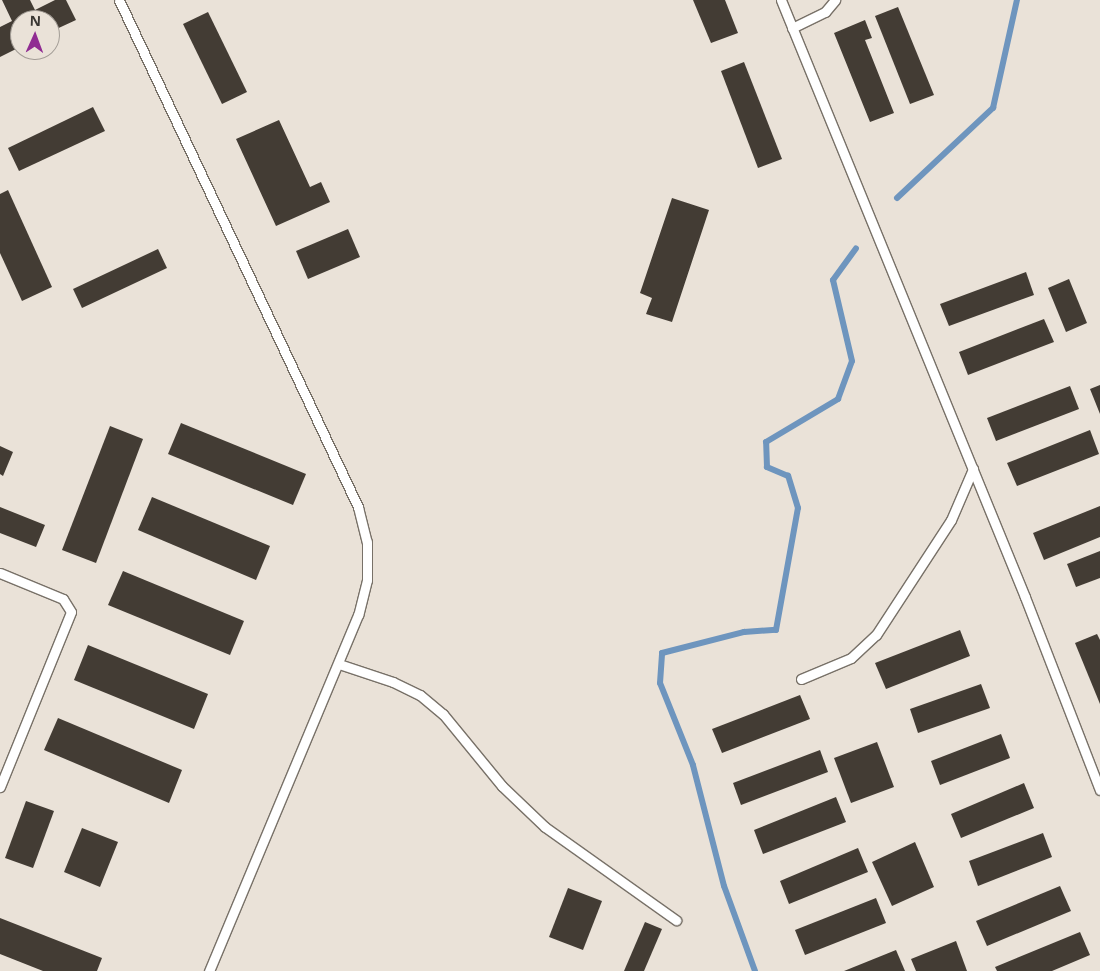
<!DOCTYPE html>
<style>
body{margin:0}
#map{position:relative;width:1100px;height:971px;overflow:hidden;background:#eae2d8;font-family:"Noto Sans",sans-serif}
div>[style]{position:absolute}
.stream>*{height:6px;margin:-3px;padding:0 3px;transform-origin:3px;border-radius:3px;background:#6e95be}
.building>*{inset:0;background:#433c34}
.roads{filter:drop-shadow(1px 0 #787168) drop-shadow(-1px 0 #787168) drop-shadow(0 1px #787168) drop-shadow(0 -1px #787168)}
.lane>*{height:9px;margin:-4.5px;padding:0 4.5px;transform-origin:4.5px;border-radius:4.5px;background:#fff}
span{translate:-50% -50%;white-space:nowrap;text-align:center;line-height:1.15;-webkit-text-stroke:5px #eae2d8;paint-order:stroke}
.north{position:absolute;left:10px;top:10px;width:50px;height:50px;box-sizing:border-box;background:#eae2d8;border:1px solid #a39d96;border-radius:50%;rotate:2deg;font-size:14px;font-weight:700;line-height:20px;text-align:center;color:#393632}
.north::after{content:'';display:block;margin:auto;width:18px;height:22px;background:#902c92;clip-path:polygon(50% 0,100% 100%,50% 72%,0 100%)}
</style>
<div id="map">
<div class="stream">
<div style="left:897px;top:198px;width:132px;rotate:-43.2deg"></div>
<div style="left:993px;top:108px;width:111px;rotate:-77.5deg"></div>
<div style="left:755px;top:971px;width:90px;rotate:-110deg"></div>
<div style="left:724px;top:886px;width:125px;rotate:-104.4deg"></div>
<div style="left:693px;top:765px;width:88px;rotate:-111.9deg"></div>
<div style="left:660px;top:683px;width:30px;rotate:-86deg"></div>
<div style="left:662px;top:653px;width:85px;rotate:-14.4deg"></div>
<div style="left:744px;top:632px;width:32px;rotate:-4deg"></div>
<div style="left:776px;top:630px;width:124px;rotate:-79.8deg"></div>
<div style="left:798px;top:508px;width:34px;rotate:-107deg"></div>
<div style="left:788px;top:476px;width:23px;rotate:-157deg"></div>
<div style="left:767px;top:467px;width:25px;rotate:-92deg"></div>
<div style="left:766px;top:442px;width:84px;rotate:-30.8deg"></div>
<div style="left:838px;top:399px;width:40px;rotate:-69.8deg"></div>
<div style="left:852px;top:361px;width:83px;rotate:-103.2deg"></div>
<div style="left:833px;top:280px;width:39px;rotate:-54deg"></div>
</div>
<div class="building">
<div style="clip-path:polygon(2px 0,30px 0,35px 10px,55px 0,66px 0,76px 20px,50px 32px,50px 20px,20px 20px,20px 47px,0 57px,0 27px,12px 21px)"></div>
<div style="clip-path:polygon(693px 0,725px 0,738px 33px,711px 43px)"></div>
<div style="clip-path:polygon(898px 7px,934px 95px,910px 104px,875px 16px)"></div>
<div style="clip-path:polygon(208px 12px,247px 92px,222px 104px,183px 24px)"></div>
<div style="clip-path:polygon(865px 20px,872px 38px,865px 40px,894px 113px,870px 122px,834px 33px)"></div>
<div style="clip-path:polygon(744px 62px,782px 159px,758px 168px,721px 71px)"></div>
<div style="clip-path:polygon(93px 107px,105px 131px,19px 171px,8px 148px)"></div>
<div style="clip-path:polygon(279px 120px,310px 187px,321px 182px,330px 202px,276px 226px,236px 139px)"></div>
<div style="clip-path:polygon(8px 190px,52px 287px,22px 301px,0 253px,0 194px)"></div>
<div style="clip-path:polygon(672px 198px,709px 210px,672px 322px,646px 314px,652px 298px,640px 293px)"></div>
<div style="clip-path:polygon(348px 229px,360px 257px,308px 279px,296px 251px)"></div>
<div style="clip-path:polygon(158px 249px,167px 268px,82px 308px,73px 289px)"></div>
<div style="clip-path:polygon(1026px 272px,1034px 295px,949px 326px,940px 304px)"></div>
<div style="clip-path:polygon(1069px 279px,1087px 323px,1066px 332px,1048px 288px)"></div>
<div style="clip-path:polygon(1044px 319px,1054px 342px,968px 375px,959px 352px)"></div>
<div style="clip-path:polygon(1100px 385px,1100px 414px,1090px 389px)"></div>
<div style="clip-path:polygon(1070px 386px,1079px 409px,996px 441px,987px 418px)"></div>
<div style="clip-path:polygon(181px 423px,306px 474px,293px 505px,168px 454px)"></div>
<div style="clip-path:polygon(110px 426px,143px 439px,96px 563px,62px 550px)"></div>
<div style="clip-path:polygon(1090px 430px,1099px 454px,1017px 486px,1007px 463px)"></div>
<div style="clip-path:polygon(0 446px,13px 452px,3px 476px,0 474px)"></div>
<div style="clip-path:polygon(152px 497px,270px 546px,256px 580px,138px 530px)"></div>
<div style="clip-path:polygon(1100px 506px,1100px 537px,1044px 560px,1033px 533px)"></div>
<div style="clip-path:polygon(0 507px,45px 525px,36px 547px,0 533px)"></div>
<div style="clip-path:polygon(1100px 551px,1100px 578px,1076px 587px,1067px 564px)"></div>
<div style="clip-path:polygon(123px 571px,244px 621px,230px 655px,108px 605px)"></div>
<div style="clip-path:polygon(960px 630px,970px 656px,886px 689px,875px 663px)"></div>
<div style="clip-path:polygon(1097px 634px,1100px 640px,1100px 704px,1075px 643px)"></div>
<div style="clip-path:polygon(88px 645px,208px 694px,194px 729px,74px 680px)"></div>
<div style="clip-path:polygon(981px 684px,990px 708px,918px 733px,910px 709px)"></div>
<div style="clip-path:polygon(800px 695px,810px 719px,722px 753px,712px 729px)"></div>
<div style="clip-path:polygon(58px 718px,182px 770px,169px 803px,44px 750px)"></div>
<div style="clip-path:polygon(1001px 734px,1010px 758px,940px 785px,931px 761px)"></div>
<div style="clip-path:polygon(877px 742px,894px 787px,851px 803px,834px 758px)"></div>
<div style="clip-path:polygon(820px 750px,828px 772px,741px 805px,733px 783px)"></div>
<div style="clip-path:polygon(1024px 783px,1034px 808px,961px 838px,951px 814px)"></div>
<div style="clip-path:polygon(836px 797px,846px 822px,763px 854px,754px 830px)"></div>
<div style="clip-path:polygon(26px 801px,54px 811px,33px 868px,5px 858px)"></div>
<div style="clip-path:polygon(82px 828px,118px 842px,100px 887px,64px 872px)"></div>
<div style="clip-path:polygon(1043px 833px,1052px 857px,978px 886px,969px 861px)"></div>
<div style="clip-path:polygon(915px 842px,934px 887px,892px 906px,872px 862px)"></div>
<div style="clip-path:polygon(858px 848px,868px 872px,789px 904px,780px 881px)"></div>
<div style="clip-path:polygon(1060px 886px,1071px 911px,987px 946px,976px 921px)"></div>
<div style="clip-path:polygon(568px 888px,602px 901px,583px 950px,549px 937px)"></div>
<div style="clip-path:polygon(876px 898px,886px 923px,805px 955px,795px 930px)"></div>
<div style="clip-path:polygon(0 918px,102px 958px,97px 971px,43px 971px,0 954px)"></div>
<div style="clip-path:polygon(645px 922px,662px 929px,644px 971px,624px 971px)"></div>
<div style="clip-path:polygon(1080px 932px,1090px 955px,1052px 971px,997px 971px,995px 967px)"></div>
<div style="clip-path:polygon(956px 941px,967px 971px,916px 971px,911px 959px)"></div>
<div style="clip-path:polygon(896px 950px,905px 971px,844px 971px)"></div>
</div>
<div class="roads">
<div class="lane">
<div style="left:119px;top:0;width:561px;rotate:64.76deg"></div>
<div style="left:358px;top:507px;width:36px;rotate:76deg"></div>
<div style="left:367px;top:542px;width:38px;rotate:90deg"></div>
<div style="left:367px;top:580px;width:36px;rotate:104deg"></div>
<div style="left:358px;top:615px;width:386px;rotate:112.7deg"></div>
<div style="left:781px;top:0;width:645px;rotate:67.77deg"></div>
<div style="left:1025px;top:597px;width:207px;rotate:68.8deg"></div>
<div style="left:792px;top:28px;width:37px;rotate:-26deg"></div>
<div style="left:825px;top:12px;width:16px;rotate:-50deg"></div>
<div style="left:0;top:573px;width:68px;rotate:22.4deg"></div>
<div style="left:63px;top:599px;width:15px;rotate:58deg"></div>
<div style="left:71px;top:612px;width:189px;rotate:112.1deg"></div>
<div style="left:339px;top:664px;width:57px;rotate:18.4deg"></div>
<div style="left:393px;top:682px;width:30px;rotate:26deg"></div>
<div style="left:420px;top:695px;width:30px;rotate:40deg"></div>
<div style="left:443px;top:714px;width:93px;rotate:50.7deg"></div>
<div style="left:502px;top:786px;width:59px;rotate:43.6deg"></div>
<div style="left:545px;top:827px;width:161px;rotate:35.4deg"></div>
<div style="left:801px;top:679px;width:54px;rotate:-22.8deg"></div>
<div style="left:851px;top:658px;width:34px;rotate:-43deg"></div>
<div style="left:876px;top:635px;width:137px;rotate:-56.9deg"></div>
<div style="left:951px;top:520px;width:56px;rotate:-66.7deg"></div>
</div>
</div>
<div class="north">N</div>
</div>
